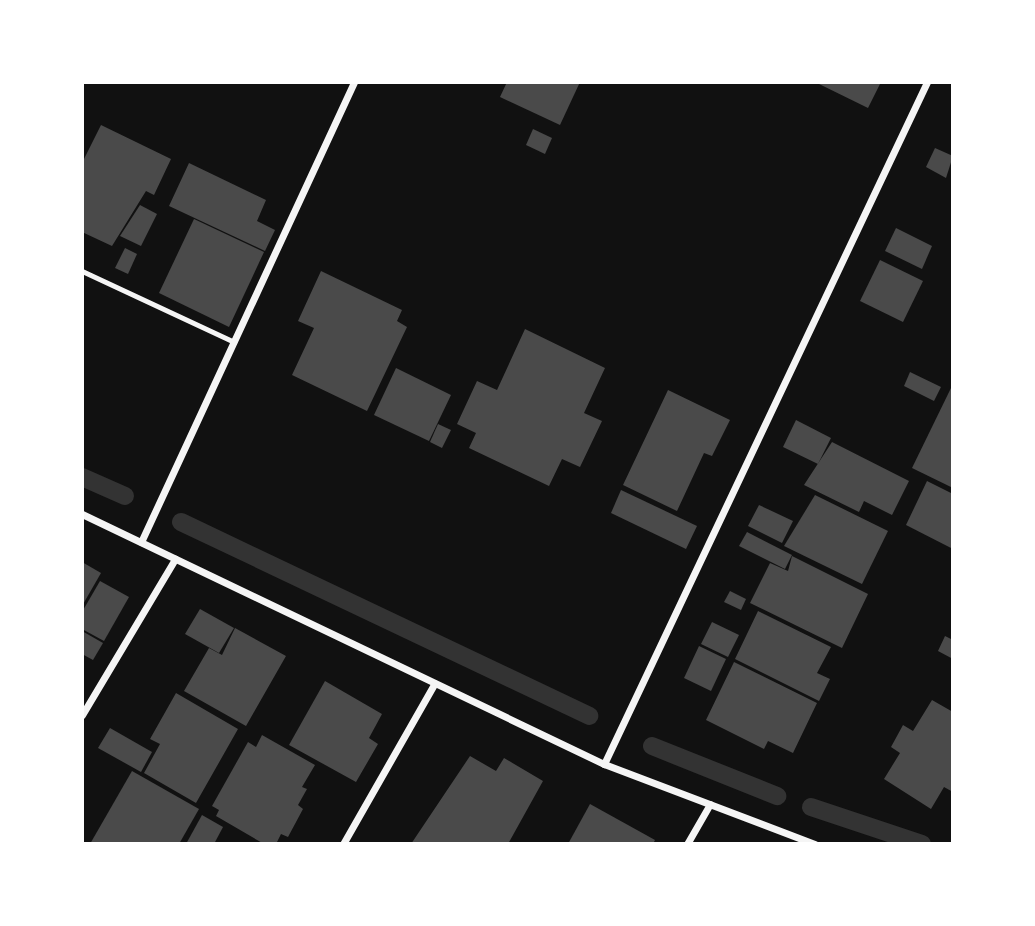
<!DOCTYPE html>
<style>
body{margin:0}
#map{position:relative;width:1035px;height:926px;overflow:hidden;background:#111;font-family:Spectral,serif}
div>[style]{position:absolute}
.stream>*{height:18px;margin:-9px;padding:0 9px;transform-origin:9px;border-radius:9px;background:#333}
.building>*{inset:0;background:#4a4a4a}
.service>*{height:5px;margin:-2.5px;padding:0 2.5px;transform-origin:2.5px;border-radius:2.5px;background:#f5f5f5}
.minor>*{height:7px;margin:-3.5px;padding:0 3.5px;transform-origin:3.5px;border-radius:3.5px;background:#f5f5f5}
span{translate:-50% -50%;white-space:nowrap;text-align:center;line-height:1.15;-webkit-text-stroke:5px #fff;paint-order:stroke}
.frame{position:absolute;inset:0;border:84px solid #fff;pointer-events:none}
</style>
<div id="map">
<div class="stream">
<div style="left:82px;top:477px;width:47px;rotate:23.8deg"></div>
<div style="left:181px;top:522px;width:452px;rotate:25.4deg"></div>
<div style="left:652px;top:746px;width:135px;rotate:21.8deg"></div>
<div style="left:811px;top:807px;width:117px;rotate:18.4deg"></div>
</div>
<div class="building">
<div style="clip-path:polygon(507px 82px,580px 82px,560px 125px,500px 97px)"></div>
<div style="clip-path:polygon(815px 82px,881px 82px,868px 108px)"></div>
<div style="clip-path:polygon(101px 125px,171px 159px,154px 195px,146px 191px,112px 246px,82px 232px,82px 163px)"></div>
<div style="clip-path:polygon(533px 129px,552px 138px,545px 154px,526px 145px)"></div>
<div style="clip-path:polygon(935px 148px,953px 156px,946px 178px,926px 167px)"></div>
<div style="clip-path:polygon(189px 163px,266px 200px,257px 221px,275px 230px,265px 251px,169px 206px)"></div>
<div style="clip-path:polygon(140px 205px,157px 214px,141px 246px,120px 236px)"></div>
<div style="clip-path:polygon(194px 219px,264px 252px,229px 327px,159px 293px)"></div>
<div style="clip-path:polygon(896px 228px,932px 246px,922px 269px,885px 251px)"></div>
<div style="clip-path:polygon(125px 248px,137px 254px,128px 274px,115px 268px)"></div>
<div style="clip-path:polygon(880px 260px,923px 281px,903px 322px,860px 301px)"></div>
<div style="clip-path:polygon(321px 271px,402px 310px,397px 321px,407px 327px,367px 411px,292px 375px,314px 328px,298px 321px)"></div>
<div style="clip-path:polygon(525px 329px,605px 368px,584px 413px,602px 421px,580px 467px,562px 459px,549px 486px,469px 448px,476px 433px,457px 424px,477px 381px,497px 390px)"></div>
<div style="clip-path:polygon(396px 368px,451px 395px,429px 441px,374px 415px)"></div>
<div style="clip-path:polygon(910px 372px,941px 387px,934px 401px,904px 386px)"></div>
<div style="clip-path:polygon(951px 388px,953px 389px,953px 488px,912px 468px)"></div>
<div style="clip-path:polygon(668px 390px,730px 420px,712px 456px,704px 453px,677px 511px,623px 485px)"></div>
<div style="clip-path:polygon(796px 420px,831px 438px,818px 464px,783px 447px)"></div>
<div style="clip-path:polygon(438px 424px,451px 430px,442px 448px,430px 442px)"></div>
<div style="clip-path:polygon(832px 442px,909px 481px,892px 515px,864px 501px,859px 512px,804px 485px)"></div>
<div style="clip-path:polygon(927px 481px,953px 494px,953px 549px,906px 525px)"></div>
<div style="clip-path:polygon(621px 490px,697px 526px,686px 549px,611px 513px)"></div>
<div style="clip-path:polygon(815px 495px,888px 531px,862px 584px,784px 546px)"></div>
<div style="clip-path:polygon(759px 505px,793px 521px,782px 543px,748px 526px)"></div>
<div style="clip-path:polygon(747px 532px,792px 555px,785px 569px,739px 546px)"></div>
<div style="clip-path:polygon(792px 556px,868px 594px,842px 648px,750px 603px,770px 563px,788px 571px)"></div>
<div style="clip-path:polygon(82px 562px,101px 573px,82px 606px)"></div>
<div style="clip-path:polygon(100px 581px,129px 597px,104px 641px,82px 629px,82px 612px)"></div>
<div style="clip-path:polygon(730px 591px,746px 599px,741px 610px,724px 602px)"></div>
<div style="clip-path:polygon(200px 609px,234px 628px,219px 653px,185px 634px)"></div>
<div style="clip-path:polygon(758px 611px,831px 647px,817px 673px,830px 679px,819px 701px,735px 659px)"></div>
<div style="clip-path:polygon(712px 622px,739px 635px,728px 657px,701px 644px)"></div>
<div style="clip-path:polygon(235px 628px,286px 656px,246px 726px,184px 691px,209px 648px,222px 655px)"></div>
<div style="clip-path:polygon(82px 631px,103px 643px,93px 660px,82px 654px)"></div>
<div style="clip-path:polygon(945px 636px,953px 640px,953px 659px,938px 651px)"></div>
<div style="clip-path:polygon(699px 646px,726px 659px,711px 691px,684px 678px)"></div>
<div style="clip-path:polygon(734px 662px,817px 703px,793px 753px,768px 741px,764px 749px,706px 720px)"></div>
<div style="clip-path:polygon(325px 681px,382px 714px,369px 738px,378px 744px,356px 782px,289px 745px)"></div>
<div style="clip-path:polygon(176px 693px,238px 729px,196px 803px,144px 773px,160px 744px,150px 739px)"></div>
<div style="clip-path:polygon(932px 700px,953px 712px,953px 792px,944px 787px,931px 809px,884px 779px,900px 753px,891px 747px,903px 725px,913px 731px)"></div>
<div style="clip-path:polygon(110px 728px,152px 752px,141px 772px,98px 748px)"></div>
<div style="clip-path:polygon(262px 735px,315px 765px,302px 787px,307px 789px,298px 805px,303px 809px,288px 837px,281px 834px,276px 844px,264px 844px,216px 816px,219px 810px,212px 806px,248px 742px,256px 747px)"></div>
<div style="clip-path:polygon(470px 756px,496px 771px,504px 758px,543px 781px,508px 844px,411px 844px)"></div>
<div style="clip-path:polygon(132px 771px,199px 809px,179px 844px,90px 844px)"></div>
<div style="clip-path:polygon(590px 804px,655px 840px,653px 844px,568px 844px)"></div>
<div style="clip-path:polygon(202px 815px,223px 827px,214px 844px,186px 844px)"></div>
</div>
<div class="service">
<div style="left:82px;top:271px;width:168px;rotate:25deg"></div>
</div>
<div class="minor">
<div style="left:82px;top:514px;width:579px;rotate:25.59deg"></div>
<div style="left:604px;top:764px;width:226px;rotate:20.8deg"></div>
<div style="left:141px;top:542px;width:507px;rotate:-65.15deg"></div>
<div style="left:82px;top:715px;width:182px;rotate:-59.2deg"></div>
<div style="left:604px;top:764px;width:755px;rotate:-64.66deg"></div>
<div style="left:343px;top:844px;width:185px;rotate:-60.3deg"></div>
<div style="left:687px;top:844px;width:46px;rotate:-60.1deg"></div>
</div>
<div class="frame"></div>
</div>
